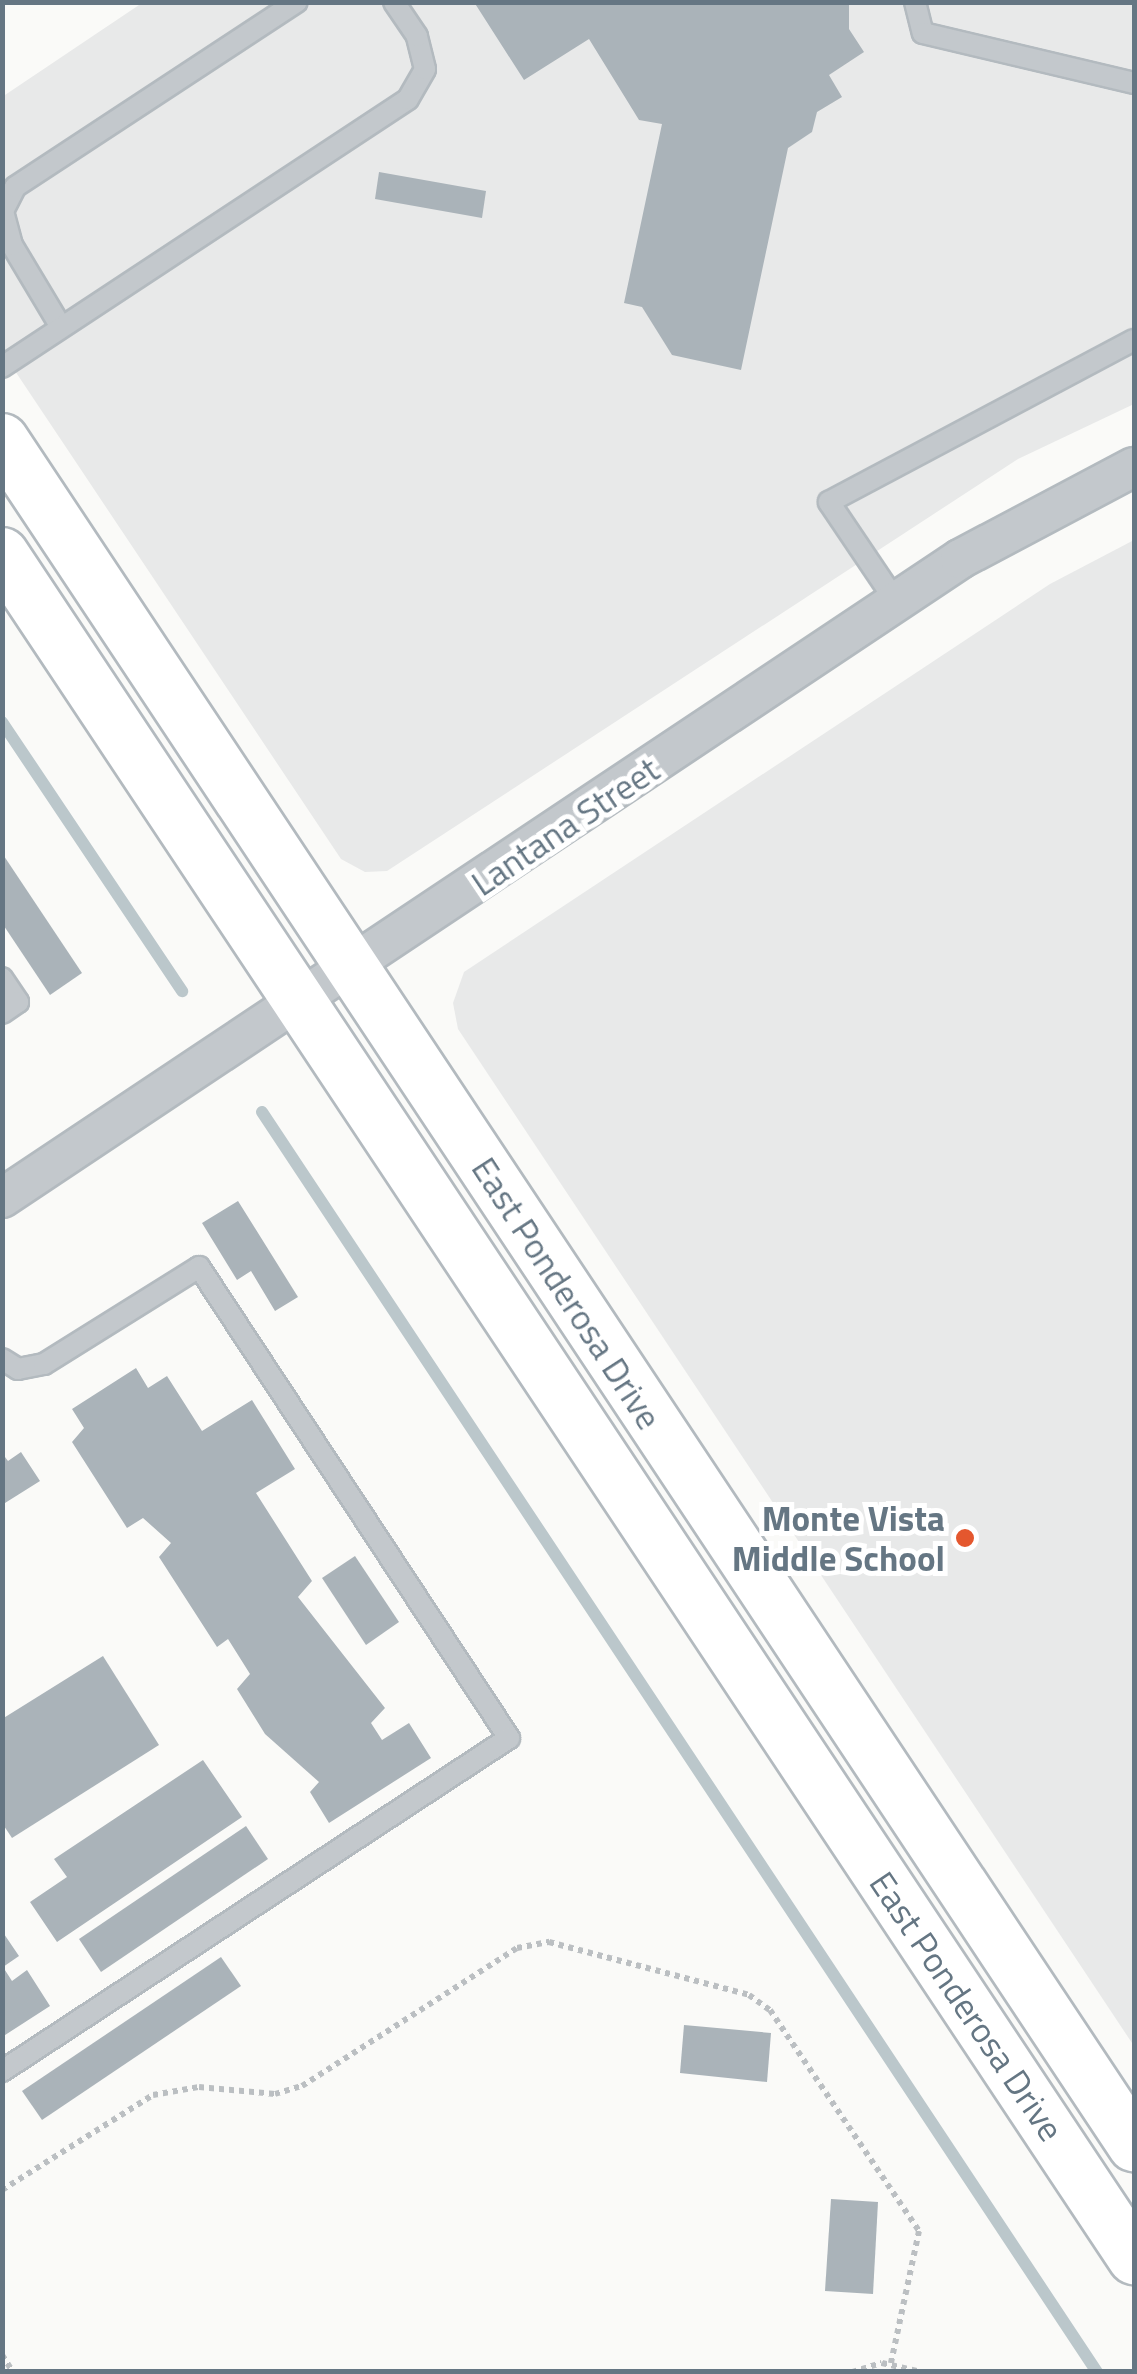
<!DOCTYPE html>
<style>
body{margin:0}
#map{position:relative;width:1137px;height:2374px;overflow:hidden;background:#fafaf8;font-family:"Titillium Web",sans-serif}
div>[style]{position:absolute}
.built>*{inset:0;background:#e8e9e9}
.stream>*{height:12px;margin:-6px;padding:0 6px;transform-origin:6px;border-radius:6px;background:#bbc7cb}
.building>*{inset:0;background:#aab3b9}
.path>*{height:6px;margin-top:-3px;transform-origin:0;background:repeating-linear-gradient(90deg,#bbbfc2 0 5px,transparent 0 10px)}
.roads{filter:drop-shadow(2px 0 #b3babf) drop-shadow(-2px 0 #b3babf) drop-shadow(0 2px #b3babf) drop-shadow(0 -2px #b3babf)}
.lane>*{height:20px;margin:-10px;padding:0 10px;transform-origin:10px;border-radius:10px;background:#c3c8cc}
.street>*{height:38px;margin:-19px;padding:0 19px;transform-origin:19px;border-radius:19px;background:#c3c8cc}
.secondary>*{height:52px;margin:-26px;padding:0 26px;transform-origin:26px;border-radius:26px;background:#fff}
.dots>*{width:28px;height:28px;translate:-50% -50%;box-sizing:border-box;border:5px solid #fff;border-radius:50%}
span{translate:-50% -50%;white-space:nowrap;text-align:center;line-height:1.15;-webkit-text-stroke:10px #fff;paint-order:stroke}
.street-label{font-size:35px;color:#657683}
.poi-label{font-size:35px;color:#657683;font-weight:700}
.right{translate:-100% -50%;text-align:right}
.frame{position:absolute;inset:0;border:5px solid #657683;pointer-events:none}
</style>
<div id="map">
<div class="built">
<div style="clip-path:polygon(142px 3px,1134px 3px,1134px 404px,1018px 459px,387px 871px,365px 872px,341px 859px,3px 353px,2px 97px)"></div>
<div style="clip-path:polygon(1134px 540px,1134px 2046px,458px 1029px,453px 1003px,464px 972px,1050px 584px)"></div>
</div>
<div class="stream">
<div style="left:2px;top:722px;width:324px;rotate:56.2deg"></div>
<div style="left:262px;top:1112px;width:1512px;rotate:56.47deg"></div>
</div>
<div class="building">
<div style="clip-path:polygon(474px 2px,849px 2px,849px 29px,864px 52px,829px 75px,842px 97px,817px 112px,812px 132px,788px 148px,741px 370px,672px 355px,642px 307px,624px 303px,662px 124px,639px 120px,589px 39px,524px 80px)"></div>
<div style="clip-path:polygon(379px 172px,486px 191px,482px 218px,375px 199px)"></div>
<div style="clip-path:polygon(2px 853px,82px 973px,50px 995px,2px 923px)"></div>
<div style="clip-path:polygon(238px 1201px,298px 1297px,275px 1311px,251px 1271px,237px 1280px,202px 1223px)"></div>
<div style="clip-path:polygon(136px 1368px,148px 1388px,167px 1376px,202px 1431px,252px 1400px,295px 1469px,256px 1493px,312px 1581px,298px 1597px,385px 1708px,371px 1723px,382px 1740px,409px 1723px,431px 1758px,329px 1823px,310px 1792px,319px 1782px,265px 1734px,237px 1689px,250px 1674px,228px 1639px,217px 1647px,159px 1557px,171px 1543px,143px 1518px,127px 1528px,72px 1442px,84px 1428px,72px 1409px)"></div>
<div style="clip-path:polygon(21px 1452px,40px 1481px,5px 1503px,2px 1453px,8px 1461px)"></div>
<div style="clip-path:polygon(355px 1556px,399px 1622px,366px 1645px,322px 1578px)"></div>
<div style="clip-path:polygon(103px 1656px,159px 1745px,12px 1838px,2px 1823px,2px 1719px)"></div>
<div style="clip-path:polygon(203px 1760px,242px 1817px,57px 1942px,30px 1902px,67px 1877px,54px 1859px)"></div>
<div style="clip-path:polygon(246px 1826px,268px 1859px,101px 1972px,79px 1939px)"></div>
<div style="clip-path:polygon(2px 1931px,19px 1956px,3px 1967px,12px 1981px,27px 1970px,50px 2006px,2px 2037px)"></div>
<div style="clip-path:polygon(221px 1957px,241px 1986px,42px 2120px,22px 2091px)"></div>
<div style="clip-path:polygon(684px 2025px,771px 2033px,767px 2082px,680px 2073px)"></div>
<div style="clip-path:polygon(831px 2199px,878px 2202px,873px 2294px,825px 2291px)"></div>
</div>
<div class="path">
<div style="left:2px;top:2190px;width:178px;rotate:-32.2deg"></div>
<div style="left:153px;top:2095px;width:47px;rotate:-9.9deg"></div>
<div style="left:199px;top:2087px;width:76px;rotate:5.3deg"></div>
<div style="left:275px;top:2094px;width:28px;rotate:-17deg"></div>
<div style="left:302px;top:2086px;width:255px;rotate:-32.7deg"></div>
<div style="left:517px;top:1948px;width:33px;rotate:-11deg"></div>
<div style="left:549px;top:1942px;width:207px;rotate:14.8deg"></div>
<div style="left:749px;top:1995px;width:26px;rotate:36deg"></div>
<div style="left:770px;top:2010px;width:267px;rotate:56deg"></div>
<div style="left:919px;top:2231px;width:135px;rotate:102deg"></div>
<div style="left:2px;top:2355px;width:20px;rotate:57deg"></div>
<div style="left:852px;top:2372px;width:31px;rotate:-17deg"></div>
<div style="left:882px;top:2363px;width:39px;rotate:13deg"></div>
</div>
<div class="roads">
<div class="lane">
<div style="left:915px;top:2px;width:32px;rotate:76deg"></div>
<div style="left:923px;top:33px;width:217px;rotate:13.3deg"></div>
<div style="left:61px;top:327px;width:96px;rotate:-120.9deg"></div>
<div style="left:12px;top:245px;width:35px;rotate:-105deg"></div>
<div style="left:3px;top:211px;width:27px;rotate:-63deg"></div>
<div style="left:15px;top:187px;width:337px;rotate:-33.3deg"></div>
<div style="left:2px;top:367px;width:486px;rotate:-33.4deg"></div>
<div style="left:408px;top:99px;width:34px;rotate:-60deg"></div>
<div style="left:425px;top:69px;width:34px;rotate:-104deg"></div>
<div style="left:417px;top:36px;width:41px;rotate:-124.1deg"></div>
<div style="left:897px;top:603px;width:122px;rotate:-124deg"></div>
<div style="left:829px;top:502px;width:345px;rotate:-28deg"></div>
<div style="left:2px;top:978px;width:29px;rotate:56deg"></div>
<div style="left:18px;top:1002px;width:19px;rotate:145deg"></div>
<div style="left:2px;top:1359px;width:19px;rotate:32deg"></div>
<div style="left:18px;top:1369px;width:26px;rotate:-11deg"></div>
<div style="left:44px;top:1364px;width:183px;rotate:-32deg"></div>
<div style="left:199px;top:1267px;width:564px;rotate:56.65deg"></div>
<div style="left:509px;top:1738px;width:607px;rotate:146.7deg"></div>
</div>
<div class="street">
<div style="left:2px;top:1198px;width:1152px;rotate:-33.7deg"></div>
<div style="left:960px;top:559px;width:197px;rotate:-27.9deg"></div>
</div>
<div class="secondary">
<div style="left:2px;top:440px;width:2047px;rotate:56.42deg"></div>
<div style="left:2px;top:554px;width:2046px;rotate:56.4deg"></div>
</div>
</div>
<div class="dots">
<div style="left:965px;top:1538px;background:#e4572e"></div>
</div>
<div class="street-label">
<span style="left:565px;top:826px;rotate:-34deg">Lantana Street</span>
<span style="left:567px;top:1293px;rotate:57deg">East Ponderosa Drive</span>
<span style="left:967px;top:2006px;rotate:56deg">East Ponderosa Drive</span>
</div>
<div class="poi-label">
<span class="right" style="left:945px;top:1538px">Monte Vista<br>Middle School</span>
</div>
<div class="frame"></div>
</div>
